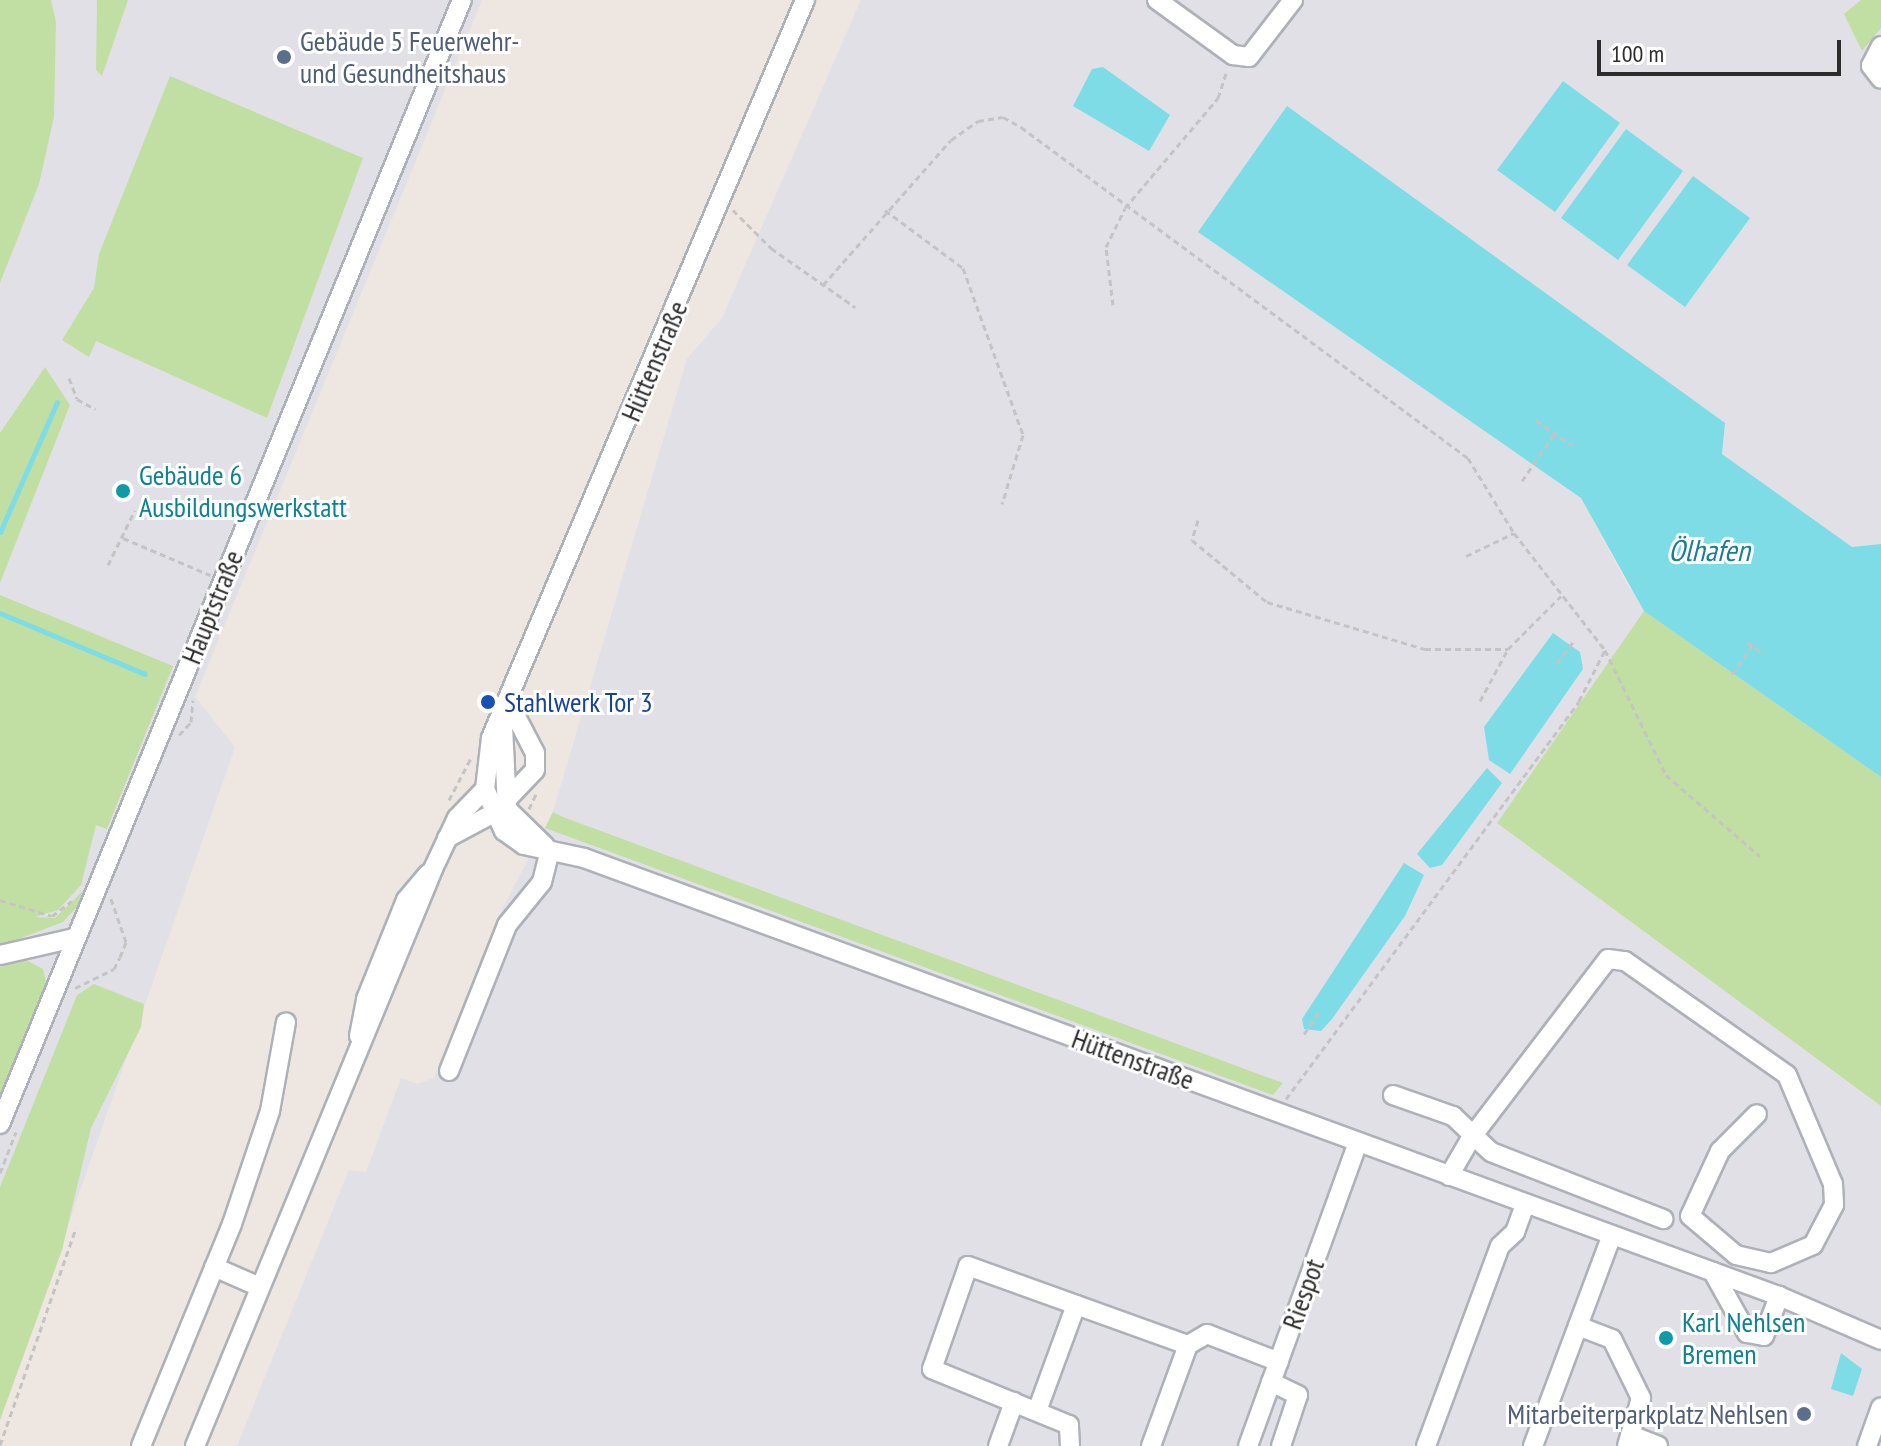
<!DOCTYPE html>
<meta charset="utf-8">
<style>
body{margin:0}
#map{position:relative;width:1881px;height:1446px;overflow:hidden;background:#ede6e1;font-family:"PT Sans Narrow",sans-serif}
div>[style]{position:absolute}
.industrial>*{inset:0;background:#e1e0e7}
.green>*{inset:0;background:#c1dfa2}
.water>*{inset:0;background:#7ddce6}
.stream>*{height:5px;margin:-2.5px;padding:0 2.5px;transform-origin:2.5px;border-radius:2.5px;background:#7ddce6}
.path>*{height:3px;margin-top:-1.5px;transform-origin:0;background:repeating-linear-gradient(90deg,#c4c4c4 0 6px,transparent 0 10px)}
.roads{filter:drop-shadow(2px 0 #adb1b8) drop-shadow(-2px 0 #adb1b8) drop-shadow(0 2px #adb1b8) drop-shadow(0 -2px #adb1b8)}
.minor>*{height:18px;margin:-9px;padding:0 9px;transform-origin:9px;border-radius:9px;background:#fff}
.dots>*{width:22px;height:22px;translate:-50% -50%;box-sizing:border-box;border:4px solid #fff;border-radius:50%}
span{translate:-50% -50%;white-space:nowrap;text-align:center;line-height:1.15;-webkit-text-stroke:6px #fff;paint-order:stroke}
.service-label{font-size:28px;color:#4e5e75}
.left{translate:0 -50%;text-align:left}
.right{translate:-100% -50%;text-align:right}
.street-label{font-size:28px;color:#2d2d2d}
.culture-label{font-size:28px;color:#0d838f}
.transit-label{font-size:28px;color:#164399}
.water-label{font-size:30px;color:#197f95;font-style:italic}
.scale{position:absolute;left:1597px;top:40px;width:244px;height:36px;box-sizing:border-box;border:4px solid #2d2d2d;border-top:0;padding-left:10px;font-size:24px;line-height:28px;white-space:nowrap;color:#2d2d2d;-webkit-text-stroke:6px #fff;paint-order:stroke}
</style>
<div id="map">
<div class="industrial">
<div style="clip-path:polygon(0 0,482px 0,195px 697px,235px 747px,0 1420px)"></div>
<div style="clip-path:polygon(861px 0,1881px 0,1881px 544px,1852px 547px,1722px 454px,1725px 424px,1198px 232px,1581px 498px,1629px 588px,1881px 777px,1881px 1446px,237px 1446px,349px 1170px,366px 1172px,401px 1078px,417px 1084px,434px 1078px,497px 919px,553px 812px,687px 359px,722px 318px)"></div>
</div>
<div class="green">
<div style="clip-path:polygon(0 0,51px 0,56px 22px,54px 117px,39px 184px,0 283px)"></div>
<div style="clip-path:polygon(97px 0,128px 0,102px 76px,96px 70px)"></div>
<div style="clip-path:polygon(1861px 0,1881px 0,1881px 28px,1862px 51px,1844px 14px)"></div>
<div style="clip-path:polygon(170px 76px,363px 158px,267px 418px,96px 341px,89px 357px,62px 340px,94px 288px,99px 254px)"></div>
<div style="clip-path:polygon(45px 367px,70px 405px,0 583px,0 433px)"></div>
<div style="clip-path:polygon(0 595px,173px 666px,107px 829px,96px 825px,81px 885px,58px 910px,35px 917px,55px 918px,90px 884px,84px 899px,63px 922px,0 946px)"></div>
<div style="clip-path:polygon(1644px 611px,1881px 777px,1881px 1106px,1497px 823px)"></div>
<div style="clip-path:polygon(553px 812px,563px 817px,1283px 1083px,1273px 1095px,545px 828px)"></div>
<div style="clip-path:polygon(26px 960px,43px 969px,47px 988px,0 1107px,0 967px)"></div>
<div style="clip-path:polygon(94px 984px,144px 1004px,141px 1027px,91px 1128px,62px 1250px,0 1420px,0 1187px,77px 995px)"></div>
</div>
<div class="water">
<div style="clip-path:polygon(1103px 67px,1170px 115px,1149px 151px,1073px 106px,1092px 69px)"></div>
<div style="clip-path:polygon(1563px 81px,1620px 123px,1555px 212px,1497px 170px)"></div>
<div style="clip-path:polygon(1287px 106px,1725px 423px,1722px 454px,1852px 547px,1881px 544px,1881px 777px,1644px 611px,1581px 498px,1198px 232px)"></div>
<div style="clip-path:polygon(1626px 129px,1683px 171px,1618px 260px,1561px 218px)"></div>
<div style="clip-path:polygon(1693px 176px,1750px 218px,1685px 307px,1627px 265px)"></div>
<div style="clip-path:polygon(1553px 633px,1580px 652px,1583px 669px,1510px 774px,1489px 760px,1484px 727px)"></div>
<div style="clip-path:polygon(1487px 768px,1502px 783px,1442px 865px,1430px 868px,1417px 854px)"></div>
<div style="clip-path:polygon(1404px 863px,1424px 875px,1405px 916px,1332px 1019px,1321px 1031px,1304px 1029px,1302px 1019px)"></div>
<div style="clip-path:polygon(1841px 1353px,1862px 1369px,1853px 1396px,1831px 1389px)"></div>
</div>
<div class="stream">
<div style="left:0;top:532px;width:142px;rotate:-66.3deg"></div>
<div style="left:0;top:613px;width:157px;rotate:22.8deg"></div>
</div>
<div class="path">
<div style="left:733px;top:210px;width:54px;rotate:45deg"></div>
<div style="left:771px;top:248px;width:103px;rotate:35.1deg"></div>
<div style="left:885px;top:210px;width:97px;rotate:36.6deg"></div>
<div style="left:963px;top:268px;width:177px;rotate:70.2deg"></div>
<div style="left:1023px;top:435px;width:72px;rotate:106.9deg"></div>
<div style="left:823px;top:285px;width:193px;rotate:-48.6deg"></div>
<div style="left:951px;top:140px;width:33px;rotate:-35deg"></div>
<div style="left:978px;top:121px;width:25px;rotate:-9deg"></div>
<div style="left:1003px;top:117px;width:21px;rotate:29deg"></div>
<div style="left:1021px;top:127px;width:556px;rotate:36.52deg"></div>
<div style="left:1468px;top:458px;width:88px;rotate:58.5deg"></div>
<div style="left:1514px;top:533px;width:148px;rotate:52.1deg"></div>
<div style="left:1605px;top:650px;width:139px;rotate:64deg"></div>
<div style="left:1666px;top:775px;width:124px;rotate:40.8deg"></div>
<div style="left:1113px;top:305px;width:58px;rotate:-96.9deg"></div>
<div style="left:1106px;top:247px;width:43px;rotate:-64deg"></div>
<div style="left:1125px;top:208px;width:144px;rotate:-49.8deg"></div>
<div style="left:1218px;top:98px;width:29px;rotate:-72deg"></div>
<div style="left:69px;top:378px;width:22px;rotate:69deg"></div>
<div style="left:77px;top:399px;width:21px;rotate:29deg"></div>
<div style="left:1536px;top:420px;width:44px;rotate:34.8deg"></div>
<div style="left:1522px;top:481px;width:58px;rotate:-55.5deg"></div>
<div style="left:1198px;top:520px;width:21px;rotate:107deg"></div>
<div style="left:1192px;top:540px;width:97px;rotate:39.6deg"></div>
<div style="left:1267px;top:602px;width:165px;rotate:16.6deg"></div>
<div style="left:1425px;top:649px;width:83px"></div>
<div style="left:1508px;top:649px;width:75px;rotate:-45deg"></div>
<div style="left:123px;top:538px;width:95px;rotate:23deg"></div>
<div style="left:1466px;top:556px;width:53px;rotate:-25.6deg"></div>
<div style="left:108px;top:565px;width:61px;rotate:-63.9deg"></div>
<div style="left:1747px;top:642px;width:21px;rotate:35deg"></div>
<div style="left:1557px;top:663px;width:30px;rotate:-53deg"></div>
<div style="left:1732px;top:674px;width:35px;rotate:-55deg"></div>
<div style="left:1480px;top:701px;width:59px;rotate:-61.7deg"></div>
<div style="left:179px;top:735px;width:18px;rotate:-47deg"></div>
<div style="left:191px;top:722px;width:22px;rotate:-85deg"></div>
<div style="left:449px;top:800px;width:47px;rotate:-62.4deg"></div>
<div style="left:529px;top:809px;width:17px;rotate:-65deg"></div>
<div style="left:0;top:900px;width:54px;rotate:17.1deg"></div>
<div style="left:52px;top:916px;width:25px;rotate:-37deg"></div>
<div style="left:75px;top:988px;width:43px;rotate:-26deg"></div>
<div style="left:114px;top:969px;width:13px;rotate:-63deg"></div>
<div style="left:120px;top:957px;width:16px;rotate:-68deg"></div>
<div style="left:126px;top:942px;width:46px;rotate:-109.2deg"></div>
<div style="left:1304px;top:1034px;width:30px;rotate:-56deg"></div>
<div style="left:1286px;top:1099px;width:494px;rotate:-53.6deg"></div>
<div style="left:1579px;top:701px;width:57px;rotate:-63deg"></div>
<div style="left:0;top:1173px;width:44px;rotate:-68.7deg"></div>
<div style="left:0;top:1445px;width:230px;rotate:-70.7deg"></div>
</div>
<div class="roads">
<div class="minor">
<div style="left:805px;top:0;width:802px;rotate:113.05deg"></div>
<div style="left:491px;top:738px;width:51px;rotate:96.7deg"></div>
<div style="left:485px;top:789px;width:46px;rotate:65.7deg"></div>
<div style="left:504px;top:831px;width:24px;rotate:35deg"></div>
<div style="left:524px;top:845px;width:61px;rotate:12.2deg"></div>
<div style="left:584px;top:858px;width:1273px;rotate:20.13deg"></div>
<div style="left:1779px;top:1296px;width:111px;rotate:23.3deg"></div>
<div style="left:1157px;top:0;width:94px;rotate:35.9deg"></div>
<div style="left:1233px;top:55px;width:16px;rotate:7deg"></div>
<div style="left:1249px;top:57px;width:72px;rotate:-52.3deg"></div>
<div style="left:1881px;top:46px;width:22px;rotate:117deg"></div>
<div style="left:1871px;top:66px;width:16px;rotate:52deg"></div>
<div style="left:503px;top:726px;width:83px;rotate:87.2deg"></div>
<div style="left:507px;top:809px;width:53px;rotate:44.2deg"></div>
<div style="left:447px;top:838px;width:53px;rotate:-28deg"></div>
<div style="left:494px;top:813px;width:59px;rotate:-46.4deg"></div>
<div style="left:535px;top:770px;width:17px;rotate:-90deg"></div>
<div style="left:535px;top:753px;width:54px;rotate:-117.5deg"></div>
<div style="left:0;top:955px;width:76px;rotate:-12.9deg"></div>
<div style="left:359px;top:1036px;width:38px;rotate:-79deg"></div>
<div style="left:366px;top:999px;width:107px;rotate:-68deg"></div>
<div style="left:406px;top:900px;width:34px;rotate:-50deg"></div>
<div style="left:449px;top:1071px;width:157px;rotate:-68.3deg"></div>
<div style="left:507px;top:925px;width:55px;rotate:-50.9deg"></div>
<div style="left:542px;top:882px;width:32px;rotate:-76deg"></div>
<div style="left:1393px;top:1095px;width:64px;rotate:19.3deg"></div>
<div style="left:1453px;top:1116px;width:52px;rotate:43.5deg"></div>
<div style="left:1491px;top:1152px;width:185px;rotate:21.3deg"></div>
<div style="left:0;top:1124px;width:1215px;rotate:-67.66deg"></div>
<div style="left:1449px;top:1176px;width:44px;rotate:-59.9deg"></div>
<div style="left:1471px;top:1138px;width:225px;rotate:-52.6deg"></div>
<div style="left:1608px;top:959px;width:17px;rotate:7deg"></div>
<div style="left:1625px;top:961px;width:198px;rotate:35.1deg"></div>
<div style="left:1787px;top:1075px;width:118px;rotate:67.1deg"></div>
<div style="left:1833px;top:1184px;width:21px;rotate:87deg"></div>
<div style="left:1834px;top:1205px;width:45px;rotate:117.7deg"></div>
<div style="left:1813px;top:1245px;width:46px;rotate:156.8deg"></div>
<div style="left:1771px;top:1263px;width:36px;rotate:-167deg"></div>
<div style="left:1736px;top:1255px;width:60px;rotate:-139.7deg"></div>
<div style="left:1690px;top:1216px;width:72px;rotate:-65.2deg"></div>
<div style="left:1720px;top:1151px;width:52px;rotate:-45deg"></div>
<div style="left:214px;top:1267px;width:50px;rotate:23.5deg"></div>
<div style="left:1713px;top:1272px;width:70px;rotate:60.9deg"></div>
<div style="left:1747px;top:1333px;width:17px;rotate:10deg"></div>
<div style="left:1764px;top:1336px;width:43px;rotate:-69.4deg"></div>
<div style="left:1578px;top:1326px;width:36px;rotate:21deg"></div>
<div style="left:1612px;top:1339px;width:66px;rotate:63.8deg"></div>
<div style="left:1641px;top:1398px;width:50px;rotate:106.3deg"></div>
<div style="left:1271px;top:1382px;width:30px;rotate:26deg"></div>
<div style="left:1298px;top:1395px;width:54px;rotate:108.4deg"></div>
<div style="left:1037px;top:1411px;width:113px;rotate:-69.8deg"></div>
<div style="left:1630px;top:1435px;width:30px;rotate:21deg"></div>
<div style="left:141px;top:1446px;width:240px;rotate:-67.7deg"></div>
<div style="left:232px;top:1224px;width:119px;rotate:-71.4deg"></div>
<div style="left:270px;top:1111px;width:90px;rotate:-79.8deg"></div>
<div style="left:195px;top:1446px;width:624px;rotate:-67.58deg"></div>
<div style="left:433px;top:869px;width:56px;rotate:-64.8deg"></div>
<div style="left:457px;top:818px;width:40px;rotate:-46deg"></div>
<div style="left:998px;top:1446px;width:47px;rotate:-70deg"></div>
<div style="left:1070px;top:1446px;width:21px;rotate:-93deg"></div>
<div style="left:1069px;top:1425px;width:148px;rotate:-157.8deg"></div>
<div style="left:932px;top:1369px;width:109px;rotate:-70.7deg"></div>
<div style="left:968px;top:1266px;width:234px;rotate:19.8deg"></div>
<div style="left:1151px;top:1446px;width:108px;rotate:-69.9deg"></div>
<div style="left:1188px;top:1345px;width:22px;rotate:-30deg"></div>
<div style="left:1207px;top:1334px;width:77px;rotate:21.3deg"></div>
<div style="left:1248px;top:1446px;width:323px;rotate:-70.1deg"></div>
<div style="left:1426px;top:1446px;width:213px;rotate:-69.7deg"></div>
<div style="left:1500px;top:1246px;width:21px;rotate:-43deg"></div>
<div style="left:1515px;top:1232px;width:30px;rotate:-70deg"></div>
<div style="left:1533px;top:1446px;width:225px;rotate:-69.5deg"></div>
<div style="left:1867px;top:1446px;width:41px;rotate:-70.3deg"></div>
</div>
</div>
<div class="dots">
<div style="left:284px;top:57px;background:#5c6f8a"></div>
<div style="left:123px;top:491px;background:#0f9aa8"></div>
<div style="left:488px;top:702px;background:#1a4fb4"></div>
<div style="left:1666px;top:1338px;background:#0f9aa8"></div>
<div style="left:1804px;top:1414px;background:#5c6f8a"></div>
</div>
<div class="service-label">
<span class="left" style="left:300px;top:57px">Gebäude 5 Feuerwehr-<br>und Gesundheitshaus</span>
<span class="right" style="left:1788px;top:1414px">Mitarbeiterparkplatz Nehlsen</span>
</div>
<div class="street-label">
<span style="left:654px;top:361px;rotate:-67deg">Hüttenstraße</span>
<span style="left:212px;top:607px;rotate:-68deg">Hauptstraße</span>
<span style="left:1133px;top:1059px;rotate:20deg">Hüttenstraße</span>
<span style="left:1303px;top:1294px;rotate:-70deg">Riespot</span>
</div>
<div class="culture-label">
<span class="left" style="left:139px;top:491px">Gebäude 6<br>Ausbildungswerkstatt</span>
<span class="left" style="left:1682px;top:1338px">Karl Nehlsen<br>Bremen</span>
</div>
<div class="transit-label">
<span class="left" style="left:504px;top:702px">Stahlwerk Tor 3</span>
</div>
<div class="water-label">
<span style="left:1709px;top:550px">Ölhafen</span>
</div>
<div class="scale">100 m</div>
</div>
